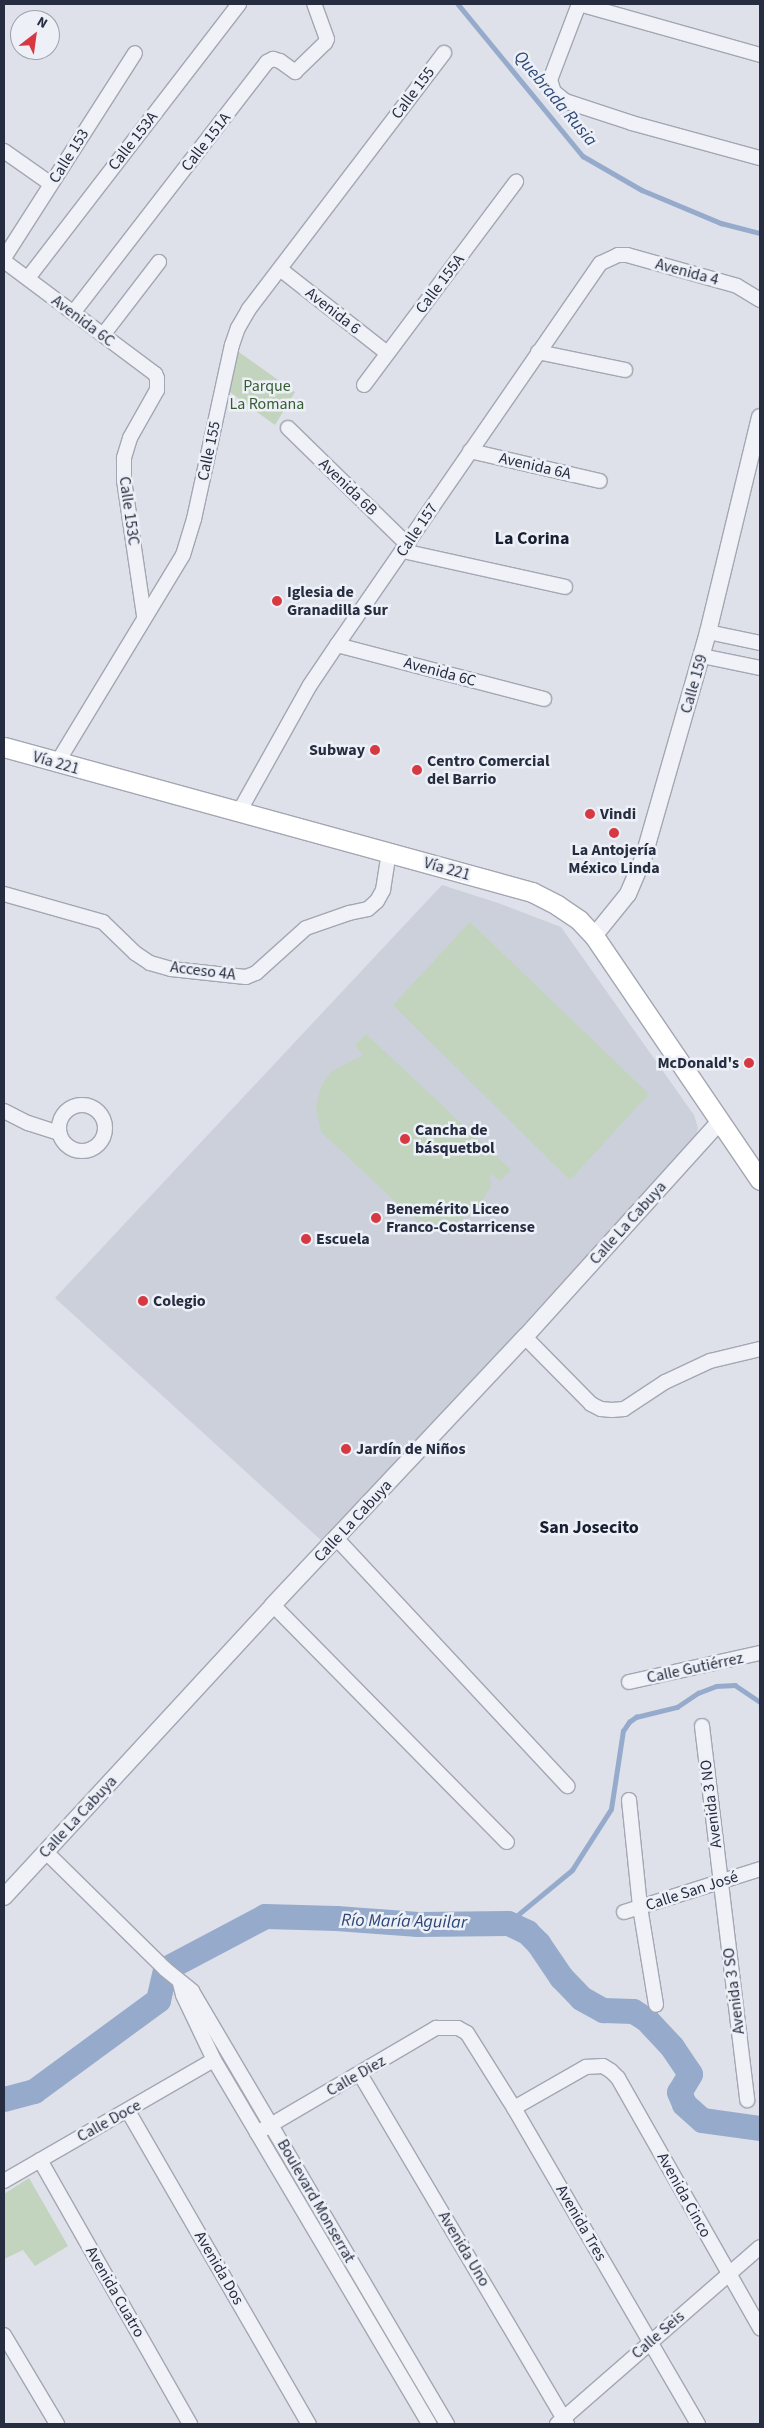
<!DOCTYPE html>
<meta charset="utf-8">
<style>
body{margin:0}
#map{position:relative;width:764px;height:2428px;overflow:hidden;background:#dee1e9;font-family:"Source Sans 3",sans-serif}
div>[style]{position:absolute}
.built>*{inset:0;background:#ccd0db}
.green>*{inset:0;background:#c2d3be}
.stream>*{height:4.5px;margin:-2.25px;padding:0 2.25px;transform-origin:2.25px;border-radius:2.25px;background:#96abcc}
.river>*{height:25px;margin:-12.5px;padding:0 12.5px;transform-origin:12.5px;border-radius:12.5px;background:#96abcc}
.roads{filter:drop-shadow(1px 0 #a3a7b3) drop-shadow(-1px 0 #a3a7b3) drop-shadow(0 1px #a3a7b3) drop-shadow(0 -1px #a3a7b3)}
.minor>*{height:14px;margin:-7px;padding:0 7px;transform-origin:7px;border-radius:7px;background:#f1f2f7}
.minor>.ring{margin:-7px;padding:0;box-sizing:content-box;background:none;border:14px solid #f1f2f7;border-radius:50%}
.tertiary>*{height:16px;margin:-8px;padding:0 8px;transform-origin:8px;border-radius:8px;background:#f1f2f7}
.secondary>*{height:19px;margin:-9.5px;padding:0 9.5px;transform-origin:9.5px;border-radius:9.5px;background:#fff}
.dots>*{width:14px;height:14px;translate:-50% -50%;box-sizing:border-box;border:2px solid #edf0f6;border-radius:50%}
span{translate:-50% -50%;white-space:nowrap;text-align:center;line-height:1.15;-webkit-text-stroke:5px #edf0f6;paint-order:stroke}
.street-label{font-size:16px;color:#262d41}
.park-label{font-size:16px;color:#365d32}
.poi-label{font-size:16px;color:#262d41;font-weight:700}
.left{translate:0 -50%;text-align:left}
.right{translate:-100% -50%;text-align:right}
.water-label{font-size:18px;color:#2d4777;font-style:italic}
.neighbourhood-label{font-size:18px;color:#181e31;font-weight:700}
.frame{position:absolute;inset:0;border:5px solid #262d41;pointer-events:none}
.north{position:absolute;left:10px;top:10px;width:50px;height:50px;box-sizing:border-box;background:#edf0f6;border:1px solid #9da2ae;border-radius:50%;rotate:30deg;font-size:14px;font-weight:700;line-height:20px;text-align:center;color:#262d41}
.north::after{content:'';display:block;margin:auto;width:18px;height:22px;background:#d73942;clip-path:polygon(50% 0,100% 100%,50% 72%,0 100%)}
</style>
<div id="map">
<div class="built">
<div style="clip-path:polygon(442px 885px,498px 903px,561px 927px,694px 1115px,698px 1128px,695px 1139px,323px 1542px,55px 1298px)"></div>
</div>
<div class="green">
<div style="clip-path:polygon(236px 350px,295px 392px,275px 425px,227px 390px)"></div>
<div style="clip-path:polygon(470px 922px,649px 1094px,570px 1180px,393px 1005px)"></div>
<div style="clip-path:polygon(366px 1034px,511px 1170px,500px 1181px,490px 1173px,491px 1187px,478px 1207px,461px 1220px,438px 1225px,414px 1219px,321px 1132px,316px 1106px,322px 1084px,332px 1071px,363px 1055px,355px 1045px)"></div>
<div style="clip-path:polygon(29px 2178px,68px 2246px,35px 2266px,23px 2250px,4px 2259px,4px 2194px)"></div>
</div>
<div class="stream">
<div style="left:458px;top:4px;width:197px;rotate:50.6deg"></div>
<div style="left:583px;top:156px;width:68px;rotate:30deg"></div>
<div style="left:642px;top:190px;width:86px;rotate:22.7deg"></div>
<div style="left:721px;top:223px;width:40px;rotate:14.4deg"></div>
<div style="left:508px;top:1923px;width:83px;rotate:-39.6deg"></div>
<div style="left:572px;top:1870px;width:72px;rotate:-57.4deg"></div>
<div style="left:611px;top:1809px;width:79px;rotate:-81.3deg"></div>
<div style="left:623px;top:1731px;width:11px;rotate:-56deg"></div>
<div style="left:629px;top:1722px;width:9px;rotate:-36deg"></div>
<div style="left:636px;top:1717px;width:42px;rotate:-13.7deg"></div>
<div style="left:677px;top:1707px;width:25px;rotate:-34deg"></div>
<div style="left:698px;top:1693px;width:19px;rotate:-21deg"></div>
<div style="left:716px;top:1686px;width:19px;rotate:-3deg"></div>
<div style="left:735px;top:1685px;width:30px;rotate:34deg"></div>
</div>
<div class="river">
<div style="left:4px;top:2099px;width:31px;rotate:-15deg"></div>
<div style="left:34px;top:2091px;width:154px;rotate:-36.3deg"></div>
<div style="left:158px;top:2000px;width:32px;rotate:-77deg"></div>
<div style="left:165px;top:1969px;width:113px;rotate:-27.9deg"></div>
<div style="left:265px;top:1916px;width:71px;rotate:1.6deg"></div>
<div style="left:336px;top:1918px;width:82px;rotate:4.2deg"></div>
<div style="left:418px;top:1924px;width:90px;rotate:-0.6deg"></div>
<div style="left:508px;top:1923px;width:21px;rotate:25deg"></div>
<div style="left:527px;top:1932px;width:16px;rotate:45deg"></div>
<div style="left:538px;top:1943px;width:41px;rotate:55.9deg"></div>
<div style="left:561px;top:1977px;width:29px;rotate:46deg"></div>
<div style="left:581px;top:1998px;width:25px;rotate:29deg"></div>
<div style="left:603px;top:2010px;width:30px;rotate:2deg"></div>
<div style="left:633px;top:2011px;width:15px;rotate:32deg"></div>
<div style="left:646px;top:2019px;width:38px;rotate:47deg"></div>
<div style="left:672px;top:2047px;width:32px;rotate:56deg"></div>
<div style="left:690px;top:2074px;width:21px;rotate:121deg"></div>
<div style="left:679px;top:2092px;width:13px;rotate:67deg"></div>
<div style="left:684px;top:2104px;width:24px;rotate:42deg"></div>
<div style="left:702px;top:2120px;width:59px;rotate:7.9deg"></div>
</div>
<div class="roads">
<div class="minor">
<div style="left:579px;top:4px;width:81px;rotate:110.9deg"></div>
<div style="left:550px;top:80px;width:13px;rotate:72deg"></div>
<div style="left:554px;top:92px;width:14px;rotate:39deg"></div>
<div style="left:565px;top:101px;width:71px;rotate:18.2deg"></div>
<div style="left:632px;top:123px;width:133px;rotate:15.3deg"></div>
<div style="left:579px;top:4px;width:188px;rotate:15.7deg"></div>
<div style="left:4px;top:151px;width:57px;rotate:35.1deg"></div>
<div style="left:4px;top:258px;width:243px;rotate:-57.4deg"></div>
<div style="left:4px;top:261px;width:189px;rotate:36.8deg"></div>
<div style="left:155px;top:374px;width:4px;rotate:63deg"></div>
<div style="left:157px;top:378px;width:12px;rotate:90deg"></div>
<div style="left:157px;top:390px;width:55px;rotate:119.4deg"></div>
<div style="left:130px;top:438px;width:21px;rotate:107deg"></div>
<div style="left:124px;top:458px;width:22px;rotate:90deg"></div>
<div style="left:124px;top:480px;width:137px;rotate:81.6deg"></div>
<div style="left:280px;top:269px;width:136px;rotate:38.1deg"></div>
<div style="left:28px;top:278px;width:346px;rotate:-52.4deg"></div>
<div style="left:73px;top:313px;width:317px;rotate:-52.3deg"></div>
<div style="left:267px;top:62px;width:7px;rotate:-27deg"></div>
<div style="left:273px;top:59px;width:7px;rotate:16deg"></div>
<div style="left:280px;top:61px;width:19px;rotate:36deg"></div>
<div style="left:295px;top:72px;width:42px;rotate:-44deg"></div>
<div style="left:325px;top:43px;width:4px;rotate:-63deg"></div>
<div style="left:327px;top:39px;width:37px;rotate:-110deg"></div>
<div style="left:103px;top:335px;width:92px;rotate:-52.5deg"></div>
<div style="left:538px;top:352px;width:89px;rotate:11.7deg"></div>
<div style="left:364px;top:385px;width:254px;rotate:-53.2deg"></div>
<div style="left:288px;top:428px;width:168px;rotate:44.3deg"></div>
<div style="left:470px;top:451px;width:133px;rotate:13deg"></div>
<div style="left:403px;top:551px;width:166px;rotate:12.5deg"></div>
<div style="left:708px;top:632px;width:53px;rotate:11.9deg"></div>
<div style="left:337px;top:645px;width:214px;rotate:14.6deg"></div>
<div style="left:702px;top:656px;width:59px;rotate:11.7deg"></div>
<div style="left:57px;top:763px;width:243px;rotate:-58.8deg"></div>
<div style="left:183px;top:555px;width:38px;rotate:-73deg"></div>
<div style="left:194px;top:519px;width:178px;rotate:-77.7deg"></div>
<div style="left:232px;top:345px;width:18px;rotate:-71deg"></div>
<div style="left:238px;top:328px;width:22px;rotate:-60deg"></div>
<div style="left:249px;top:309px;width:322px;rotate:-52.7deg"></div>
<div style="left:239px;top:812px;width:145px;rotate:-60.8deg"></div>
<div style="left:310px;top:685px;width:48px;rotate:-56deg"></div>
<div style="left:337px;top:645px;width:464px;rotate:-55.4deg"></div>
<div style="left:601px;top:263px;width:19px;rotate:-25deg"></div>
<div style="left:618px;top:255px;width:9px"></div>
<div style="left:627px;top:255px;width:114px;rotate:15.7deg"></div>
<div style="left:737px;top:286px;width:27px;rotate:31deg"></div>
<div style="left:4px;top:894px;width:103px;rotate:15.8deg"></div>
<div style="left:103px;top:922px;width:45px;rotate:44.1deg"></div>
<div style="left:135px;top:953px;width:18px;rotate:34deg"></div>
<div style="left:150px;top:963px;width:22px;rotate:16deg"></div>
<div style="left:171px;top:969px;width:75px;rotate:6.1deg"></div>
<div style="left:246px;top:977px;width:11px;rotate:-22deg"></div>
<div style="left:256px;top:973px;width:67px;rotate:-42deg"></div>
<div style="left:306px;top:928px;width:46px;rotate:-19.2deg"></div>
<div style="left:349px;top:913px;width:19px;rotate:-12deg"></div>
<div style="left:368px;top:909px;width:12px;rotate:-42deg"></div>
<div style="left:377px;top:901px;width:13px;rotate:-61deg"></div>
<div style="left:383px;top:890px;width:37px;rotate:-81deg"></div>
<div class="ring" style="left:59px;top:1105px;width:32px;height:32px"></div>
<div style="left:4px;top:1111px;width:27px;rotate:27deg"></div>
<div style="left:28px;top:1123px;width:33px;rotate:18deg"></div>
<div style="left:525px;top:1337px;width:94px;rotate:45.4deg"></div>
<div style="left:591px;top:1404px;width:11px;rotate:27deg"></div>
<div style="left:601px;top:1409px;width:11px;rotate:5deg"></div>
<div style="left:612px;top:1410px;width:12px;rotate:-5deg"></div>
<div style="left:624px;top:1409px;width:49px;rotate:-33.4deg"></div>
<div style="left:665px;top:1382px;width:50px;rotate:-25deg"></div>
<div style="left:710px;top:1361px;width:51px;rotate:-13.5deg"></div>
<div style="left:337px;top:1539px;width:338px;rotate:47deg"></div>
<div style="left:273px;top:1605px;width:333px;rotate:45.4deg"></div>
<div style="left:629px;top:1682px;width:134px;rotate:-12.5deg"></div>
<div style="left:702px;top:1726px;width:377px;rotate:83.1deg"></div>
<div style="left:629px;top:1800px;width:108px;rotate:84.1deg"></div>
<div style="left:640px;top:1907px;width:99px;rotate:80.7deg"></div>
<div style="left:46px;top:1852px;width:167px;rotate:44.5deg"></div>
<div style="left:165px;top:1969px;width:35px;rotate:39deg"></div>
<div style="left:192px;top:1991px;width:503px;rotate:59.51deg"></div>
<div style="left:624px;top:1912px;width:143px;rotate:-17.5deg"></div>
<div style="left:180px;top:1983px;width:12px;rotate:76deg"></div>
<div style="left:183px;top:1995px;width:72px;rotate:64.5deg"></div>
<div style="left:214px;top:2060px;width:423px;rotate:59.4deg"></div>
<div style="left:360px;top:2074px;width:407px;rotate:59.4deg"></div>
<div style="left:514px;top:2108px;width:83px;rotate:-29.7deg"></div>
<div style="left:586px;top:2067px;width:17px;rotate:-3deg"></div>
<div style="left:603px;top:2066px;width:9px;rotate:32deg"></div>
<div style="left:611px;top:2071px;width:10px;rotate:45deg"></div>
<div style="left:618px;top:2078px;width:288px;rotate:60.4deg"></div>
<div style="left:128px;top:2111px;width:362px;rotate:60deg"></div>
<div style="left:257px;top:2133px;width:208px;rotate:-30.4deg"></div>
<div style="left:436px;top:2028px;width:22px"></div>
<div style="left:458px;top:2028px;width:10px;rotate:29deg"></div>
<div style="left:467px;top:2033px;width:89px;rotate:57.9deg"></div>
<div style="left:514px;top:2108px;width:366px;rotate:59.8deg"></div>
<div style="left:40px;top:2160px;width:304px;rotate:60.4deg"></div>
<div style="left:4px;top:2181px;width:242px;rotate:-30deg"></div>
<div style="left:4px;top:2335px;width:104px;rotate:59.2deg"></div>
<div style="left:557px;top:2424px;width:269px;rotate:-41.1deg"></div>
</div>
<div class="tertiary">
<div style="left:594px;top:936px;width:54px;rotate:-51deg"></div>
<div style="left:628px;top:894px;width:38px;rotate:-67deg"></div>
<div style="left:643px;top:859px;width:236px;rotate:-74deg"></div>
<div style="left:708px;top:632px;width:221px;rotate:-76.4deg"></div>
<div style="left:4px;top:1897px;width:397px;rotate:-47.3deg"></div>
<div style="left:273px;top:1605px;width:368px;rotate:-46.8deg"></div>
<div style="left:525px;top:1337px;width:292px;rotate:-47.9deg"></div>
</div>
<div class="secondary">
<div style="left:4px;top:747px;width:548px;rotate:15.36deg"></div>
<div style="left:532px;top:892px;width:28px;rotate:27deg"></div>
<div style="left:557px;top:905px;width:27px;rotate:34deg"></div>
<div style="left:579px;top:920px;width:22px;rotate:47deg"></div>
<div style="left:594px;top:936px;width:295px;rotate:55.8deg"></div>
</div>
</div>
<div class="dots">
<div style="left:277px;top:601px;background:#d73942"></div>
<div style="left:375px;top:750px;background:#d73942"></div>
<div style="left:417px;top:770px;background:#d73942"></div>
<div style="left:590px;top:814px;background:#d73942"></div>
<div style="left:614px;top:833px;background:#d73942"></div>
<div style="left:749px;top:1063px;background:#d73942"></div>
<div style="left:405px;top:1139px;background:#d73942"></div>
<div style="left:376px;top:1218px;background:#d73942"></div>
<div style="left:306px;top:1239px;background:#d73942"></div>
<div style="left:143px;top:1301px;background:#d73942"></div>
<div style="left:346px;top:1449px;background:#d73942"></div>
</div>
<div class="street-label">
<span style="left:413px;top:93px;rotate:-53deg">Calle 155</span>
<span style="left:133px;top:141px;rotate:-52deg">Calle 153A</span>
<span style="left:206px;top:142px;rotate:-52deg">Calle 151A</span>
<span style="left:69px;top:156px;rotate:-58deg">Calle 153</span>
<span style="left:687px;top:272px;rotate:15deg">Avenida 4</span>
<span style="left:440px;top:284px;rotate:-53deg">Calle 155A</span>
<span style="left:333px;top:311px;rotate:38deg">Avenida 6</span>
<span style="left:83px;top:321px;rotate:37deg">Avenida 6C</span>
<span style="left:209px;top:451px;rotate:-78deg">Calle 155</span>
<span style="left:535px;top:466px;rotate:13deg">Avenida 6A</span>
<span style="left:348px;top:487px;rotate:44deg">Avenida 6B</span>
<span style="left:129px;top:511px;rotate:82deg">Calle 153C</span>
<span style="left:417px;top:530px;rotate:-56deg">Calle 157</span>
<span style="left:440px;top:672px;rotate:15deg">Avenida 6C</span>
<span style="left:694px;top:684px;rotate:-74deg">Calle 159</span>
<span style="left:56px;top:763px;rotate:16deg">Vía 221</span>
<span style="left:447px;top:869px;rotate:16deg">Vía 221</span>
<span style="left:203px;top:971px;rotate:7deg">Acceso 4A</span>
<span style="left:628px;top:1223px;rotate:-48deg">Calle La Cabuya</span>
<span style="left:353px;top:1521px;rotate:-47deg">Calle La Cabuya</span>
<span style="left:695px;top:1668px;rotate:-12deg">Calle Gutiérrez</span>
<span style="left:711px;top:1804px;rotate:-97deg">Avenida 3 NO</span>
<span style="left:78px;top:1817px;rotate:-47deg">Calle La Cabuya</span>
<span style="left:692px;top:1891px;rotate:-18deg">Calle San José</span>
<span style="left:734px;top:1991px;rotate:-97deg">Avenida 3 SO</span>
<span style="left:356px;top:2076px;rotate:-30deg">Calle Diez</span>
<span style="left:109px;top:2121px;rotate:-29deg">Calle Doce</span>
<span style="left:684px;top:2195px;rotate:61deg">Avenida Cinco</span>
<span style="left:316px;top:2201px;rotate:60deg">Boulevard Monserrat</span>
<span style="left:581px;top:2223px;rotate:60deg">Avenida Tres</span>
<span style="left:464px;top:2249px;rotate:59deg">Avenida Uno</span>
<span style="left:219px;top:2268px;rotate:60deg">Avenida Dos</span>
<span style="left:115px;top:2292px;rotate:60deg">Avenida Cuatro</span>
<span style="left:658px;top:2335px;rotate:-41deg">Calle Seis</span>
</div>
<div class="park-label">
<span style="left:267px;top:395px">Parque<br>La Romana</span>
</div>
<div class="poi-label">
<span class="left" style="left:287px;top:601px">Iglesia de<br>Granadilla Sur</span>
<span class="right" style="left:365px;top:750px">Subway</span>
<span class="left" style="left:427px;top:770px">Centro Comercial<br>del Barrio</span>
<span class="left" style="left:600px;top:814px">Vindi</span>
<span style="left:614px;top:859px">La Antojería<br>México Linda</span>
<span class="right" style="left:739px;top:1063px">McDonald's</span>
<span class="left" style="left:415px;top:1139px">Cancha de<br>básquetbol</span>
<span class="left" style="left:386px;top:1218px">Benemérito Liceo<br>Franco-Costarricense</span>
<span class="left" style="left:316px;top:1239px">Escuela</span>
<span class="left" style="left:153px;top:1301px">Colegio</span>
<span class="left" style="left:356px;top:1449px">Jardín de Niños</span>
</div>
<div class="water-label">
<span style="left:555px;top:99px;rotate:50deg">Quebrada Rusia</span>
<span style="left:404px;top:1922px;rotate:1deg">Río María Aguilar</span>
</div>
<div class="neighbourhood-label">
<span style="left:532px;top:539px">La Corina</span>
<span style="left:589px;top:1528px">San Josecito</span>
</div>
<div class="frame"></div>
<div class="north">N</div>
</div>
